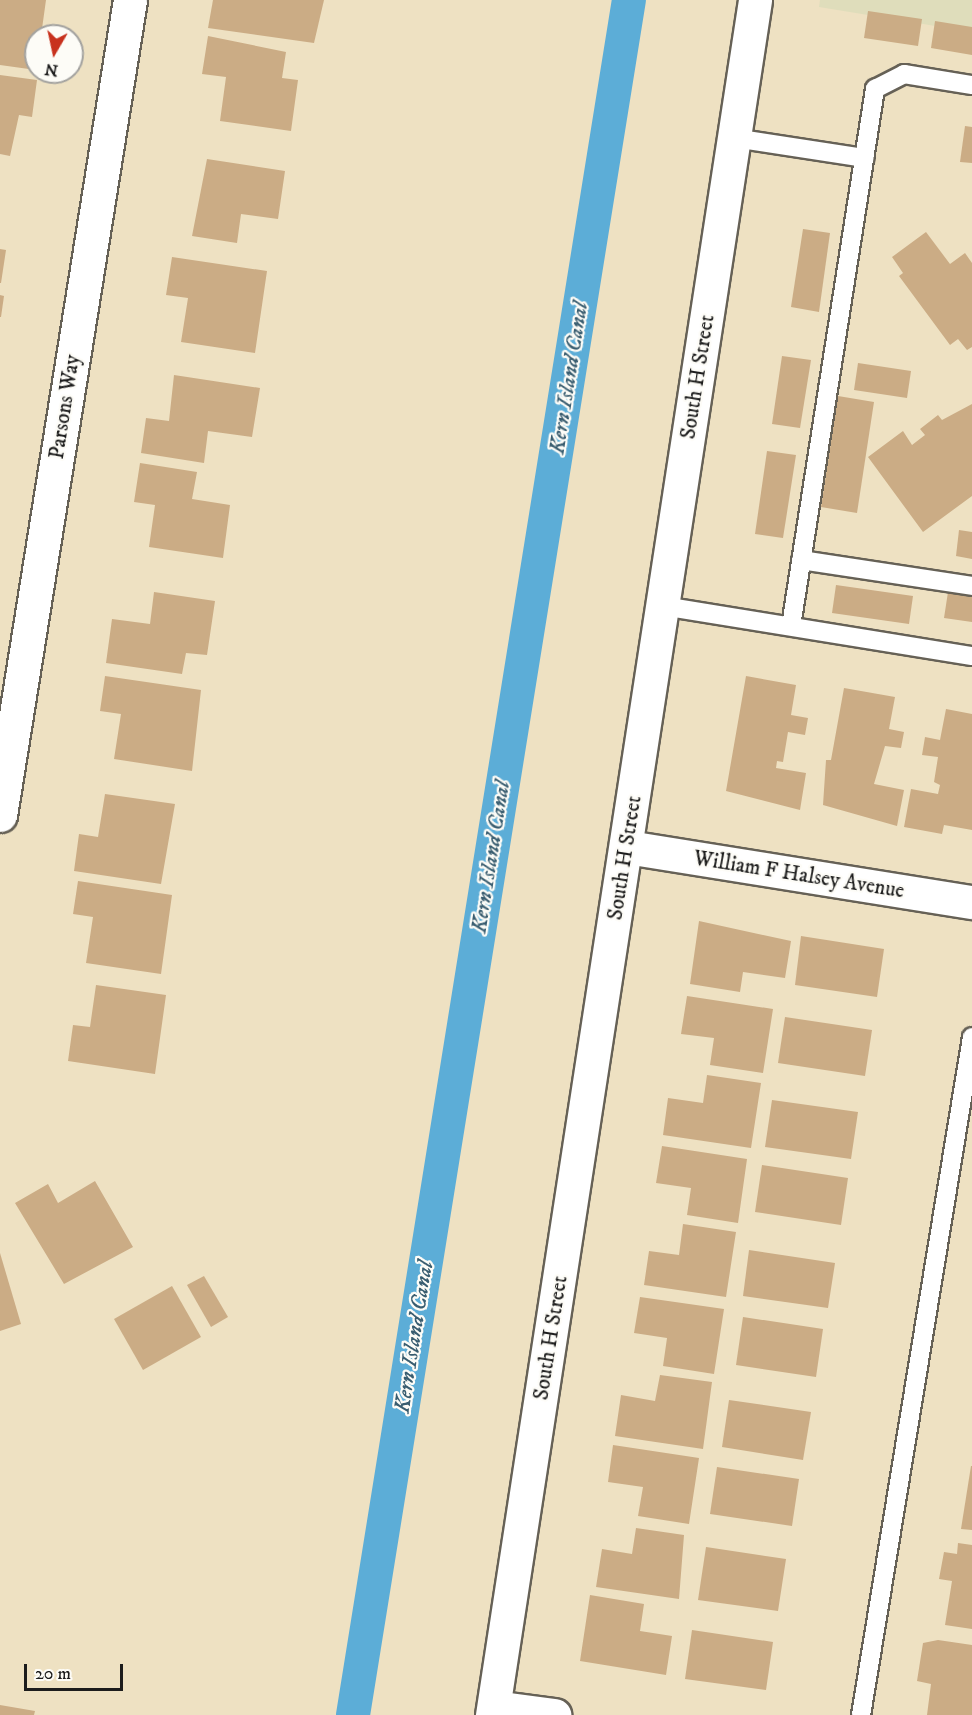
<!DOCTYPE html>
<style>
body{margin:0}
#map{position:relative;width:972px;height:1715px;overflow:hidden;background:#eee1c2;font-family:"IM FELL DW Pica",serif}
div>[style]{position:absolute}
.built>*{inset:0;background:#dfddbb}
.canal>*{height:34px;margin:-17px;padding:0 17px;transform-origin:17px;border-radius:17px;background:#5cadd7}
.building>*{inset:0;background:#cbac85}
.roads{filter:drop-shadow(2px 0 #666156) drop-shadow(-2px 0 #666156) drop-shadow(0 2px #666156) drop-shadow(0 -2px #666156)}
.service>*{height:18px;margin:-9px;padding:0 9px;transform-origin:9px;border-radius:9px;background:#fff}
.minor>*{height:33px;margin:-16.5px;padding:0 16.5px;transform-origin:16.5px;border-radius:16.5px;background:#fff}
.tertiary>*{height:33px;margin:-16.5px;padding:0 16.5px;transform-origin:16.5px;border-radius:16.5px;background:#fff}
span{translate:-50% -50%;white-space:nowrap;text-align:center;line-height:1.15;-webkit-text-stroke:4.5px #fdfcf7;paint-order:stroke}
.street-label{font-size:21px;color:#1c1c1c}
.water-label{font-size:22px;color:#395d70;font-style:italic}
.north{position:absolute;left:24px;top:24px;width:60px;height:60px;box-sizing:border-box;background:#fdfcf7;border:2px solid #a3a29f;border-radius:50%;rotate:189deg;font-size:16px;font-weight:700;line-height:24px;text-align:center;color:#1c1c1c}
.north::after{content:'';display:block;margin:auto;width:21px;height:27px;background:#c8321e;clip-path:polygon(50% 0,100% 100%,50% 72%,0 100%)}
.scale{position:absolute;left:24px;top:1664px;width:99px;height:27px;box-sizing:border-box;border:3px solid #1c1c1c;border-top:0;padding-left:8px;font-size:18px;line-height:21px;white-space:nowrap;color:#1c1c1c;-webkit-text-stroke:4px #fdfcf7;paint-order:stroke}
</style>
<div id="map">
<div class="built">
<div style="clip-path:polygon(820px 0,972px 0,972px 32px,819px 7px)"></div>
</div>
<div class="canal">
<div style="left:353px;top:1715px;width:1737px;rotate:-80.86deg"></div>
</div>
<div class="building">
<div style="clip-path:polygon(0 0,46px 0,41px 36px,36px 36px,36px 70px,0 65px)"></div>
<div style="clip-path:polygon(213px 0,324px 0,314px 43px,208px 28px)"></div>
<div style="clip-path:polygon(868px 11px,922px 19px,918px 46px,864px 38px)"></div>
<div style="clip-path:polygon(935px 21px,972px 27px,972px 55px,931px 48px)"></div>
<div style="clip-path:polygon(208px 36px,286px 52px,282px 78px,298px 80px,291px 131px,220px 121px,226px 77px,202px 74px)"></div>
<div style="clip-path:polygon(0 75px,37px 80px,32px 117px,19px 115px,10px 156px,0 154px)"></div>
<div style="clip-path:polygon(965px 126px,972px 127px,972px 163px,960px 162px)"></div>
<div style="clip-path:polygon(207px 159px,285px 171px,278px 219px,241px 214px,237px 243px,192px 236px)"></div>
<div style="clip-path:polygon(803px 229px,830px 233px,819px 312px,791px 307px)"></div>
<div style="clip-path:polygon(926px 232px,950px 264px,965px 253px,972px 263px,972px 347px,967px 350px,958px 339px,950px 345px,899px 276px,903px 273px,892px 257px)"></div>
<div style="clip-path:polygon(0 249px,6px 250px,1px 283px,0 283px)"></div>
<div style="clip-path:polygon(172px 257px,267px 271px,255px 353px,181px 342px,188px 298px,166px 295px)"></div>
<div style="clip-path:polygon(0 295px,4px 296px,1px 317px,0 317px)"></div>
<div style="clip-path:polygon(782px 356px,811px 360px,800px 428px,772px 424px)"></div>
<div style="clip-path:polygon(858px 363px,911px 371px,907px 398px,854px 390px)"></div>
<div style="clip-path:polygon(174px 375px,260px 388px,252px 437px,208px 431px,204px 463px,141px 453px,146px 418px,169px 421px)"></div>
<div style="clip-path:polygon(838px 396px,874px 402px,857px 513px,821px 507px)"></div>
<div style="clip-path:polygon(972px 404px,972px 496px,923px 532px,868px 457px,903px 431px,912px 445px,925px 435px,920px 429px,938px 415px,942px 420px)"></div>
<div style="clip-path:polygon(767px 451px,796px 455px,783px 538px,755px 534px)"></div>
<div style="clip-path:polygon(140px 463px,197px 472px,192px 499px,230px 505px,223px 558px,149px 547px,155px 505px,134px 502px)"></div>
<div style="clip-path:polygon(959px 530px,972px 532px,972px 559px,956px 556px)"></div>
<div style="clip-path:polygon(836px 585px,913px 596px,909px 624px,832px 613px)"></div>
<div style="clip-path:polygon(154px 592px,215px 601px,207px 655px,186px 653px,182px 674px,106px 663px,112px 619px,150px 624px)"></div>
<div style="clip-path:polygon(948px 592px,972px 596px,972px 622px,944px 618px)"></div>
<div style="clip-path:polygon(105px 676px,201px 690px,192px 771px,114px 759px,121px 714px,100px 711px)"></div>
<div style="clip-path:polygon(746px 676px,796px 685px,791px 715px,808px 718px,805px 735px,788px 732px,783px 762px,777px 761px,776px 768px,806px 773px,800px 810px,726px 791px)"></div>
<div style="clip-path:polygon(844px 688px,895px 697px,889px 729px,904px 732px,901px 748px,885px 746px,874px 784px,904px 790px,897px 826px,823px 805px,826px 760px,831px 760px)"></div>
<div style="clip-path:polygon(946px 709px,972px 714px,972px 830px,944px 825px,942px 834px,904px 827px,911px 789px,938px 794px,940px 785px,934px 782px,938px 757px,922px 755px,925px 737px,940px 740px)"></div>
<div style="clip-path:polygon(105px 794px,175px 804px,161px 884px,74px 871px,79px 834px,98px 837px)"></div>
<div style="clip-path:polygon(78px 881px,172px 895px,161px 974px,86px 963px,93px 917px,73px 914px)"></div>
<div style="clip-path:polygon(699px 921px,791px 941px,785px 978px,743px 972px,740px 992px,690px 984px)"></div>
<div style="clip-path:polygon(801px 936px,884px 949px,877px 997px,795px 985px)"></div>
<div style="clip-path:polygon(96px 985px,166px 995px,155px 1074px,68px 1061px,73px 1025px,90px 1027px)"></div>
<div style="clip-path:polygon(687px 996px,773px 1009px,763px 1073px,710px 1065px,714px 1038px,681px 1034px)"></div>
<div style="clip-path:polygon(785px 1017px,872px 1030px,865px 1076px,778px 1063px)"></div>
<div style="clip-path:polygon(707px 1075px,761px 1083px,751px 1148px,663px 1135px,668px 1098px,703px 1103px)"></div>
<div style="clip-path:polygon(772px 1100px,858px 1112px,851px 1159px,765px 1147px)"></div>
<div style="clip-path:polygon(662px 1146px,747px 1159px,738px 1223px,687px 1215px,691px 1188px,656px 1183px)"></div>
<div style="clip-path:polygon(762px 1165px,848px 1178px,841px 1225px,755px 1212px)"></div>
<div style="clip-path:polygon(95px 1181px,133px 1247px,64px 1284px,15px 1203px,48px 1184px,58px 1203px)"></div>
<div style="clip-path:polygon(683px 1224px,736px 1232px,726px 1297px,644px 1285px,649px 1251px,679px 1255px)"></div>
<div style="clip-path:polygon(749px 1250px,835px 1263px,828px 1308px,743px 1296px)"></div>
<div style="clip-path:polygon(0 1253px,21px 1324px,0 1331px)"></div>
<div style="clip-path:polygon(204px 1276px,228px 1317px,211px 1327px,187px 1285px)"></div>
<div style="clip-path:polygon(172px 1286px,201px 1337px,143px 1370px,114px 1319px)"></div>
<div style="clip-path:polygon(640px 1297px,724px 1309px,714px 1374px,663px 1366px,667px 1338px,634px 1333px)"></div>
<div style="clip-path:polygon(743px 1317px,823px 1329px,816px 1377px,736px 1365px)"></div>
<div style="clip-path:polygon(660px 1375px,712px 1382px,703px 1449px,615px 1436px,621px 1395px,655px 1401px)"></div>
<div style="clip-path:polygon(729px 1400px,811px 1412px,803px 1460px,722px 1447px)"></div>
<div style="clip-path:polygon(613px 1445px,699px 1458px,689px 1524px,638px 1516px,643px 1487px,608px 1482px)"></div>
<div style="clip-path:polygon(971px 1466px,972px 1466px,972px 1530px,961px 1529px)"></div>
<div style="clip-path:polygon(717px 1467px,799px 1479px,792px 1526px,710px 1514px)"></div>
<div style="clip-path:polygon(636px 1528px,684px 1535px,679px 1599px,596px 1587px,602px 1549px,632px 1554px)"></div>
<div style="clip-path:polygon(958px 1543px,972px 1545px,972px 1629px,945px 1625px,952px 1581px,939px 1579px,944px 1552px,957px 1554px)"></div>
<div style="clip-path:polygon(706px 1547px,786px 1559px,778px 1611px,698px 1600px)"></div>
<div style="clip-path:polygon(590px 1595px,644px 1604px,640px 1631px,672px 1636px,666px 1675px,580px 1661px)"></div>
<div style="clip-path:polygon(692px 1630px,773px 1642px,766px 1690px,685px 1679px)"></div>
<div style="clip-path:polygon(938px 1640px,972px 1645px,972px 1715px,927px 1715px,931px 1684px,917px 1681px,923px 1643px)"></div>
<div style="clip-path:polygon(0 1705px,35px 1711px,34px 1715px,0 1715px)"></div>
</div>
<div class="roads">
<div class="service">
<div style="left:734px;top:138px;width:132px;rotate:8.7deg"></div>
<div style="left:801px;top:560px;width:173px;rotate:8.6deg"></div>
<div style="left:663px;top:606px;width:313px;rotate:9.2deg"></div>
<div style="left:791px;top:626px;width:544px;rotate:-81.11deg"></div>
<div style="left:875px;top:89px;width:33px;rotate:-27deg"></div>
<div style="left:904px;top:74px;width:69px;rotate:9.2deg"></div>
<div style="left:861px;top:1715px;width:687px;rotate:-80.7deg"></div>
</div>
<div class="minor">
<div style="left:0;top:815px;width:825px;rotate:-80.94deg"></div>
<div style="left:627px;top:847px;width:349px;rotate:9.1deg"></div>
<div style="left:494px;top:1707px;width:61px;rotate:7.6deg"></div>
</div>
<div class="tertiary">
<div style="left:492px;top:1715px;width:1735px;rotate:-81.28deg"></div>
</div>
</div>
<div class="street-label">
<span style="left:698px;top:377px;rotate:-81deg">South H Street</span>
<span style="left:65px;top:407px;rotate:-81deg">Parsons Way</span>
<span style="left:625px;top:858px;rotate:-81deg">South H Street</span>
<span style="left:799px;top:875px;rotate:9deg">William F Halsey Avenue</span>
<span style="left:551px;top:1338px;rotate:-81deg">South H Street</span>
</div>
<div class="water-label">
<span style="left:569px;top:378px;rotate:-81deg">Kern Island Canal</span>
<span style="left:491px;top:857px;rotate:-81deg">Kern Island Canal</span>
<span style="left:414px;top:1337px;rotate:-81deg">Kern Island Canal</span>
</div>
<div class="north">N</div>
<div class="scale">20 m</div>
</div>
